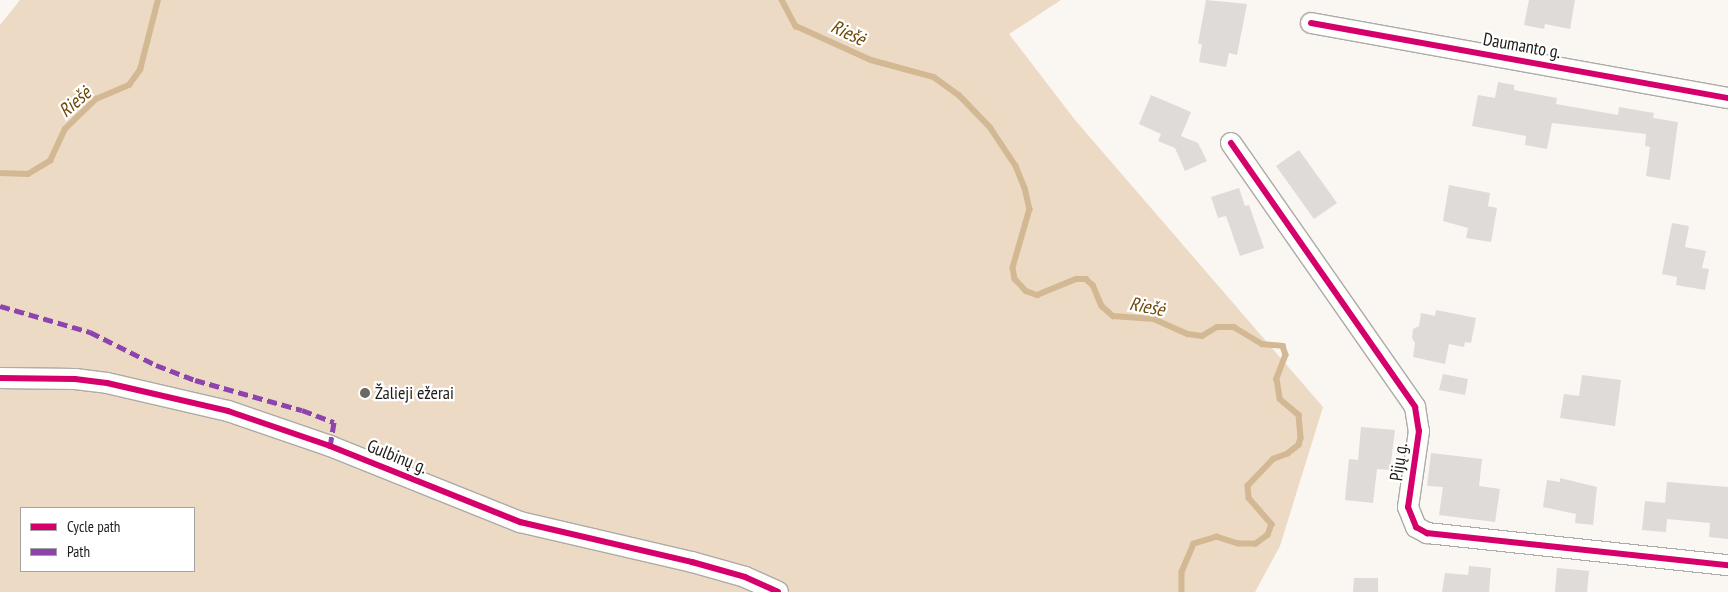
<!DOCTYPE html>
<meta charset="utf-8">
<style>
body{margin:0}
#map{position:relative;width:1728px;height:592px;overflow:hidden;background:#faf6f2;font-family:"PT Sans Narrow",sans-serif}
div>[style]{position:absolute}
.green>*{inset:0;background:#ecdac4}
.stream>*{height:5.5px;margin:-2.75px;padding:0 2.75px;transform-origin:2.75px;border-radius:2.75px;background:#d3b894}
.building>*{inset:0;background:#dedbd8}
.roads{filter:drop-shadow(1px 0 #adaaa7) drop-shadow(-1px 0 #adaaa7) drop-shadow(0 1px #adaaa7) drop-shadow(0 -1px #adaaa7)}
.minor>*{height:20px;margin:-10px;padding:0 10px;transform-origin:10px;border-radius:10px;background:#fefefd}
.quiet>*{height:5px;margin-top:-2.5px;transform-origin:0;background:repeating-linear-gradient(90deg,#8e44ad 0 10px,transparent 0 15px)}
.cycleway>*{height:6px;margin:-3px;padding:0 3px;transform-origin:3px;border-radius:3px;background:#d6006c}
.dots>*{width:14px;height:14px;translate:-50% -50%;box-sizing:border-box;border:2px solid #fff;border-radius:50%}
span{translate:-50% -50%;white-space:nowrap;text-align:center;line-height:1.15;-webkit-text-stroke:4.5px #fff;paint-order:stroke}
.street-label{font-size:18px;color:#1d1b17}
.poi-label{font-size:18px;color:#1d1b17}
.left{translate:0 -50%;text-align:left}
.water-label{font-size:19px;color:#6d4a08;font-style:italic}
.legend{position:absolute;left:20px;top:507px;width:175px;height:65px;box-sizing:border-box;background:#fff;border:1px solid #a5a4a2;margin:0;padding:6px 9px;list-style:none;font-size:15px;color:#1d1b17}
.legend li{display:flex;align-items:center;gap:10px;height:25px}
.legend b{width:25px;border:1px solid #a5a4a2}
</style>
<div id="map">
<div class="green">
<div style="clip-path:polygon(evenodd,20px 0,1061px 0,1009px 34px,1075px 120px,1323px 407px,1280px 546px,1255px 592px,0 592px,0 25px,20px 0,21px 508px,194px 508px,194px 571px,21px 571px,21px 508px)"></div>
</div>
<div class="stream">
<div style="left:782px;top:0;width:30px;rotate:62deg"></div>
<div style="left:796px;top:26px;width:82px;rotate:24.4deg"></div>
<div style="left:871px;top:60px;width:65px;rotate:15.1deg"></div>
<div style="left:934px;top:77px;width:31px;rotate:36deg"></div>
<div style="left:959px;top:95px;width:45px;rotate:45.9deg"></div>
<div style="left:990px;top:127px;width:47px;rotate:56.3deg"></div>
<div style="left:1016px;top:166px;width:24px;rotate:68deg"></div>
<div style="left:1025px;top:188px;width:22px;rotate:77deg"></div>
<div style="left:1030px;top:209px;width:61px;rotate:106.1deg"></div>
<div style="left:1013px;top:268px;width:11px;rotate:80deg"></div>
<div style="left:1015px;top:279px;width:16px;rotate:47deg"></div>
<div style="left:1026px;top:291px;width:12px;rotate:20deg"></div>
<div style="left:1037px;top:295px;width:42px;rotate:-22.3deg"></div>
<div style="left:1076px;top:279px;width:10px"></div>
<div style="left:1086px;top:279px;width:9px;rotate:41deg"></div>
<div style="left:1093px;top:285px;width:23px;rotate:67deg"></div>
<div style="left:1102px;top:306px;width:15px;rotate:42deg"></div>
<div style="left:1113px;top:316px;width:41px;rotate:4.2deg"></div>
<div style="left:1154px;top:319px;width:37px;rotate:24deg"></div>
<div style="left:1188px;top:334px;width:14px;rotate:8deg"></div>
<div style="left:1202px;top:336px;width:17px;rotate:-31deg"></div>
<div style="left:1217px;top:327px;width:17px"></div>
<div style="left:1234px;top:327px;width:33px;rotate:31deg"></div>
<div style="left:1262px;top:344px;width:21px;rotate:5deg"></div>
<div style="left:1283px;top:346px;width:9px;rotate:72deg"></div>
<div style="left:1286px;top:355px;width:26px;rotate:111deg"></div>
<div style="left:1277px;top:379px;width:20px;rotate:81deg"></div>
<div style="left:1280px;top:399px;width:25px;rotate:40deg"></div>
<div style="left:1299px;top:415px;width:23px;rotate:85deg"></div>
<div style="left:1301px;top:438px;width:7px;rotate:106deg"></div>
<div style="left:1299px;top:445px;width:14px;rotate:141deg"></div>
<div style="left:1288px;top:454px;width:15px;rotate:160deg"></div>
<div style="left:1274px;top:459px;width:37px;rotate:134deg"></div>
<div style="left:1248px;top:486px;width:12px;rotate:85deg"></div>
<div style="left:1249px;top:498px;width:35px;rotate:49deg"></div>
<div style="left:1272px;top:524px;width:12px;rotate:110deg"></div>
<div style="left:1268px;top:535px;width:15px;rotate:143deg"></div>
<div style="left:1256px;top:544px;width:18px;rotate:180deg"></div>
<div style="left:1238px;top:544px;width:22px;rotate:-162deg"></div>
<div style="left:1217px;top:537px;width:24px;rotate:163deg"></div>
<div style="left:1194px;top:544px;width:30px;rotate:113deg"></div>
<div style="left:1182px;top:572px;width:20px;rotate:90deg"></div>
<div style="left:0;top:173px;width:28px;rotate:2deg"></div>
<div style="left:28px;top:174px;width:26px;rotate:-31deg"></div>
<div style="left:50px;top:161px;width:35px;rotate:-65deg"></div>
<div style="left:65px;top:129px;width:43px;rotate:-44.1deg"></div>
<div style="left:96px;top:99px;width:36px;rotate:-23deg"></div>
<div style="left:129px;top:85px;width:19px;rotate:-54deg"></div>
<div style="left:140px;top:70px;width:72px;rotate:-75.6deg"></div>
</div>
<div class="building">
<div style="clip-path:polygon(1206px 0,1247px 4px,1237px 55px,1229px 53px,1226px 67px,1199px 62px,1202px 44px,1198px 44px)"></div>
<div style="clip-path:polygon(1529px 0,1575px 0,1570px 29px,1545px 24px,1544px 29px,1524px 25px)"></div>
<div style="clip-path:polygon(1498px 82px,1514px 85px,1514px 90px,1557px 98px,1556px 104px,1618px 115px,1619px 107px,1654px 113px,1653px 118px,1678px 122px,1670px 180px,1646px 176px,1650px 147px,1645px 146px,1646px 134px,1552px 123px,1547px 149px,1525px 145px,1526px 136px,1472px 126px,1478px 95px,1495px 98px)"></div>
<div style="clip-path:polygon(1151px 95px,1191px 112px,1181px 136px,1198px 143px,1207px 161px,1185px 171px,1175px 148px,1158px 141px,1161px 134px,1139px 124px)"></div>
<div style="clip-path:polygon(1299px 150px,1337px 203px,1314px 219px,1276px 166px)"></div>
<div style="clip-path:polygon(1449px 185px,1490px 193px,1488px 206px,1497px 208px,1491px 242px,1466px 238px,1468px 228px,1443px 221px)"></div>
<div style="clip-path:polygon(1239px 188px,1245px 206px,1249px 205px,1264px 248px,1240px 256px,1226px 216px,1218px 218px,1211px 197px)"></div>
<div style="clip-path:polygon(1672px 223px,1689px 226px,1685px 247px,1706px 251px,1702px 268px,1709px 269px,1705px 290px,1676px 285px,1677px 277px,1662px 274px)"></div>
<div style="clip-path:polygon(1436px 310px,1476px 318px,1471px 343px,1465px 342px,1464px 347px,1449px 344px,1445px 364px,1413px 357px,1415px 343px,1412px 338px,1413px 329px,1419px 326px,1421px 313px,1435px 316px)"></div>
<div style="clip-path:polygon(1443px 374px,1468px 379px,1465px 395px,1439px 390px)"></div>
<div style="clip-path:polygon(1582px 375px,1621px 380px,1615px 426px,1560px 418px,1564px 394px,1579px 396px)"></div>
<div style="clip-path:polygon(1361px 427px,1395px 430px,1390px 470px,1377px 469px,1373px 503px,1345px 500px,1349px 459px,1358px 460px)"></div>
<div style="clip-path:polygon(1431px 453px,1482px 459px,1479px 486px,1500px 489px,1495px 522px,1439px 515px,1443px 487px,1427px 486px)"></div>
<div style="clip-path:polygon(1560px 478px,1597px 487px,1593px 525px,1575px 523px,1576px 514px,1543px 507px,1547px 480px,1560px 482px)"></div>
<div style="clip-path:polygon(1667px 482px,1728px 487px,1728px 539px,1709px 537px,1710px 523px,1667px 519px,1666px 532px,1642px 530px,1645px 501px,1665px 503px)"></div>
<div style="clip-path:polygon(1469px 566px,1491px 568px,1489px 592px,1442px 592px,1445px 573px,1468px 575px)"></div>
<div style="clip-path:polygon(1557px 568px,1589px 571px,1587px 592px,1555px 592px)"></div>
<div style="clip-path:polygon(1354px 578px,1378px 578px,1378px 592px,1353px 592px)"></div>
</div>
<div class="roads">
<div class="minor">
<div style="left:1311px;top:23px;width:424px;rotate:10.2deg"></div>
<div style="left:1231px;top:143px;width:322px;rotate:55.1deg"></div>
<div style="left:1415px;top:407px;width:24px;rotate:81deg"></div>
<div style="left:1419px;top:431px;width:77px;rotate:98.2deg"></div>
<div style="left:1408px;top:507px;width:22px;rotate:68deg"></div>
<div style="left:1416px;top:527px;width:13px;rotate:29deg"></div>
<div style="left:1427px;top:533px;width:303px;rotate:6.1deg"></div>
<div style="left:0;top:378px;width:75px;rotate:0.8deg"></div>
<div style="left:75px;top:379px;width:32px;rotate:7deg"></div>
<div style="left:107px;top:383px;width:124px;rotate:13deg"></div>
<div style="left:228px;top:411px;width:108px;rotate:18.9deg"></div>
<div style="left:330px;top:446px;width:205px;rotate:21.8deg"></div>
<div style="left:520px;top:522px;width:177px;rotate:13.1deg"></div>
<div style="left:692px;top:562px;width:55px;rotate:15.8deg"></div>
<div style="left:745px;top:577px;width:36px;rotate:24deg"></div>
</div>
</div>
<div class="quiet">
<div style="left:0;top:306px;width:94px;rotate:16.1deg"></div>
<div style="left:90px;top:332px;width:74px;rotate:26.6deg"></div>
<div style="left:156px;top:365px;width:42px;rotate:21deg"></div>
<div style="left:195px;top:380px;width:111px;rotate:15.7deg"></div>
<div style="left:302px;top:410px;width:34px;rotate:21deg"></div>
<div style="left:334px;top:422px;width:24px;rotate:99deg"></div>
</div>
<div class="cycleway">
<div style="left:1311px;top:23px;width:424px;rotate:10.2deg"></div>
<div style="left:1231px;top:143px;width:322px;rotate:55.1deg"></div>
<div style="left:1415px;top:407px;width:24px;rotate:81deg"></div>
<div style="left:1419px;top:431px;width:77px;rotate:98.2deg"></div>
<div style="left:1408px;top:507px;width:22px;rotate:68deg"></div>
<div style="left:1416px;top:527px;width:13px;rotate:29deg"></div>
<div style="left:1427px;top:533px;width:303px;rotate:6.1deg"></div>
<div style="left:0;top:378px;width:75px;rotate:0.8deg"></div>
<div style="left:75px;top:379px;width:32px;rotate:7deg"></div>
<div style="left:107px;top:383px;width:124px;rotate:13deg"></div>
<div style="left:228px;top:411px;width:108px;rotate:18.9deg"></div>
<div style="left:330px;top:446px;width:205px;rotate:21.8deg"></div>
<div style="left:520px;top:522px;width:177px;rotate:13.1deg"></div>
<div style="left:692px;top:562px;width:55px;rotate:15.8deg"></div>
<div style="left:745px;top:577px;width:36px;rotate:24deg"></div>
</div>
<div class="dots">
<div style="left:365px;top:393px;background:#6a6864"></div>
</div>
<div class="street-label">
<span style="left:1522px;top:46px;rotate:10deg">Daumanto g.</span>
<span style="left:397px;top:457px;rotate:22deg">Gulbinų g.</span>
<span style="left:1399px;top:462px;rotate:-82deg">Pijų g.</span>
</div>
<div class="poi-label">
<span class="left" style="left:375px;top:393px">Žalieji ežerai</span>
</div>
<div class="water-label">
<span style="left:848px;top:33px;rotate:25deg">Riešė</span>
<span style="left:75px;top:102px;rotate:-41deg">Riešė</span>
<span style="left:1147px;top:307px;rotate:11deg">Riešė</span>
</div>
<ul class="legend">
<li><b style="height:6px;background:#d6006c"></b>Cycle path</li>
<li><b style="height:6px;background:#8e44ad"></b>Path</li>
</ul>
</div>
